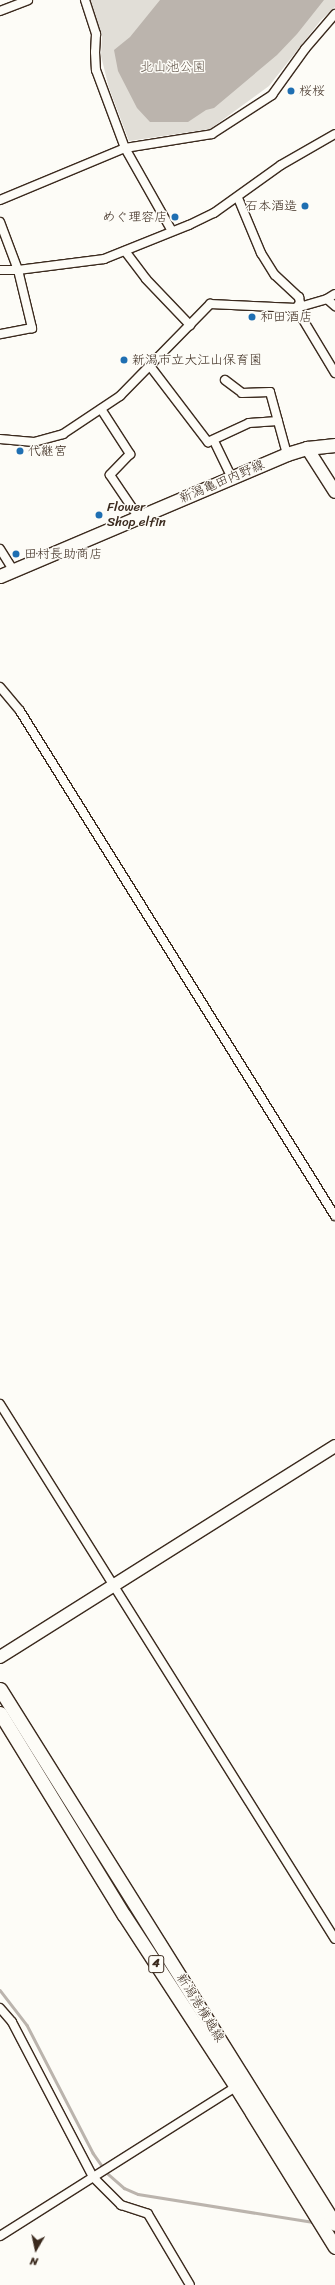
<!DOCTYPE html>
<meta charset="utf-8">
<style>
body{margin:0}
#map{position:relative;width:335px;height:2285px;overflow:hidden;background:#fdfcf7;font-family:Sriracha,"Klee One",sans-serif}
div>[style]{position:absolute}
.green>*{inset:0;background:#e1ded7}
.water>*{inset:0;background:#bbb4ad}
.stream>*{height:2.5px;margin:-1.25px;padding:0 1.25px;transform-origin:1.25px;border-radius:1.25px;background:#bbb4ad}
.roads{filter:drop-shadow(1px 0 #3b2a1e) drop-shadow(-1px 0 #3b2a1e) drop-shadow(0 1px #3b2a1e) drop-shadow(0 -1px #3b2a1e)}
.street>*{height:8px;margin:-4px;padding:0 4px;transform-origin:4px;border-radius:4px;background:#fdfcf7}
.secondary>*{height:12px;margin:-6px;padding:0 6px;transform-origin:6px;border-radius:6px;background:#fdfcf7}
.primary>*{height:13px;margin:-6.5px;padding:0 6.5px;transform-origin:6.5px;border-radius:6.5px;background:#fdfcf7}
.dots>*{width:11px;height:11px;translate:-50% -50%;box-sizing:border-box;border:2px solid #fdfcf7;border-radius:50%}
span{translate:-50% -50%;white-space:nowrap;text-align:center;line-height:1.15;-webkit-text-stroke:3px #fdfcf7;paint-order:stroke}
.shield-label span{padding:1px 3px;background:#fdfcf7;border:1px solid;border-radius:3px;-webkit-text-stroke-width:0}
.shield-label{font-size:12px;color:#3b2a1e;font-weight:700}
.park-label{font-size:13px;color:#64574c}
.poi-label{font-size:13px;color:#3b2a1e}
.left{translate:0 -50%;text-align:left}
.right{translate:-100% -50%;text-align:right}
.street-label{font-size:13px;color:#3b2a1e}
.north{position:absolute;left:16px;top:2229px;width:40px;height:40px;-webkit-text-stroke:3px #fdfcf7;paint-order:stroke;rotate:189deg;font-size:11px;font-weight:700;line-height:16px;text-align:center;color:#3b2a1e}
.north::after{content:'';display:block;margin:auto;width:14px;height:18px;background:#3b2a1e;clip-path:polygon(50% 0,100% 100%,50% 72%,0 100%)}
</style>
<div id="map">
<div class="green">
<div style="clip-path:polygon(89px 0,335px 0,335px 7px,321px 20px,269px 86px,210px 129px,129px 141px,109px 88px,101px 56px,102px 37px)"></div>
</div>
<div class="water">
<div style="clip-path:polygon(160px 0,324px 0,297px 34px,277px 55px,214px 108px,206px 110px,188px 122px,150px 122px,137px 108px,118px 71px,114px 50px,130px 37px)"></div>
</div>
<div class="stream">
<div style="left:0;top:1990px;width:44px;rotate:52.4deg"></div>
<div style="left:27px;top:2025px;width:144px;rotate:62.7deg"></div>
<div style="left:93px;top:2153px;width:24px;rotate:55deg"></div>
<div style="left:107px;top:2173px;width:23px;rotate:41deg"></div>
<div style="left:124px;top:2188px;width:15px;rotate:23deg"></div>
<div style="left:138px;top:2194px;width:177px;rotate:9.1deg"></div>
</div>
<div class="roads">
<div class="street">
<div style="left:85px;top:0;width:36px;rotate:72deg"></div>
<div style="left:96px;top:34px;width:18px;rotate:93deg"></div>
<div style="left:95px;top:52px;width:18px;rotate:87deg"></div>
<div style="left:96px;top:70px;width:83px;rotate:69.6deg"></div>
<div style="left:125px;top:148px;width:95px;rotate:60.5deg"></div>
<div style="left:0;top:11px;width:30px;rotate:-21deg"></div>
<div style="left:238px;top:198px;width:60px;rotate:67.3deg"></div>
<div style="left:261px;top:253px;width:26px;rotate:58deg"></div>
<div style="left:275px;top:275px;width:33px;rotate:43deg"></div>
<div style="left:299px;top:297px;width:6px;rotate:81deg"></div>
<div style="left:300px;top:303px;width:6px;rotate:129deg"></div>
<div style="left:296px;top:308px;width:76px;rotate:59deg"></div>
<div style="left:0;top:200px;width:135px;rotate:-22.6deg"></div>
<div style="left:125px;top:148px;width:88px;rotate:-9.1deg"></div>
<div style="left:212px;top:134px;width:72px;rotate:-33deg"></div>
<div style="left:272px;top:95px;width:57px;rotate:-54.3deg"></div>
<div style="left:305px;top:49px;width:46px;rotate:-49.4deg"></div>
<div style="left:0;top:222px;width:51px;rotate:69.4deg"></div>
<div style="left:18px;top:270px;width:60px;rotate:76.4deg"></div>
<div style="left:32px;top:328px;width:33px;rotate:169deg"></div>
<div style="left:125px;top:251px;width:35px;rotate:53deg"></div>
<div style="left:146px;top:279px;width:64px;rotate:46.3deg"></div>
<div style="left:0;top:270px;width:18px"></div>
<div style="left:18px;top:270px;width:87px;rotate:-7.3deg"></div>
<div style="left:104px;top:259px;width:92px;rotate:-21.8deg"></div>
<div style="left:189px;top:225px;width:28px;rotate:-26deg"></div>
<div style="left:214px;top:213px;width:82px;rotate:-35.6deg"></div>
<div style="left:281px;top:165px;width:62px;rotate:-29.9deg"></div>
<div style="left:327px;top:299px;width:11px;rotate:41deg"></div>
<div style="left:150px;top:366px;width:96px;rotate:52.7deg"></div>
<div style="left:208px;top:442px;width:45px;rotate:-24.9deg"></div>
<div style="left:249px;top:423px;width:29px;rotate:-4deg"></div>
<div style="left:225px;top:380px;width:21px;rotate:37deg"></div>
<div style="left:242px;top:393px;width:28px;rotate:-2deg"></div>
<div style="left:270px;top:392px;width:64px;rotate:74.7deg"></div>
<div style="left:101px;top:409px;width:54px;rotate:57.2deg"></div>
<div style="left:130px;top:454px;width:29px;rotate:134deg"></div>
<div style="left:110px;top:475px;width:52px;rotate:56deg"></div>
<div style="left:0;top:439px;width:34px;rotate:5deg"></div>
<div style="left:34px;top:442px;width:30px;rotate:-15deg"></div>
<div style="left:63px;top:434px;width:69px;rotate:-33.7deg"></div>
<div style="left:120px;top:396px;width:129px;rotate:-45.6deg"></div>
<div style="left:210px;top:304px;width:86px;rotate:2.7deg"></div>
<div style="left:296px;top:308px;width:32px;rotate:-16deg"></div>
<div style="left:327px;top:299px;width:9px;rotate:-32deg"></div>
<div style="left:214px;top:441px;width:41px;rotate:64.1deg"></div>
<div style="left:0;top:549px;width:25px;rotate:58deg"></div>
<div style="left:0;top:687px;width:31px;rotate:50deg"></div>
<div style="left:20px;top:711px;width:595px;rotate:58.05deg"></div>
<div style="left:0;top:1404px;width:631px;rotate:57.95deg"></div>
<div style="left:0;top:2008px;width:18px;rotate:49deg"></div>
<div style="left:12px;top:2022px;width:175px;rotate:62.4deg"></div>
<div style="left:93px;top:2177px;width:40px;rotate:45deg"></div>
<div style="left:121px;top:2205px;width:28px;rotate:18deg"></div>
<div style="left:148px;top:2214px;width:82px;rotate:59.4deg"></div>
<div style="left:0;top:2236px;width:279px;rotate:-32.3deg"></div>
</div>
<div class="secondary">
<div style="left:307px;top:448px;width:52px;rotate:57.5deg"></div>
<div style="left:0;top:1657px;width:396px;rotate:-32.2deg"></div>
</div>
<div class="primary">
<div style="left:0;top:576px;width:312px;rotate:-23deg"></div>
<div style="left:287px;top:454px;width:21px;rotate:-17deg"></div>
<div style="left:307px;top:448px;width:28px;rotate:-6deg"></div>
<div style="left:0;top:1689px;width:631px;rotate:57.95deg"></div>
<div style="left:0;top:1713px;width:237px;rotate:58.5deg"></div>
<div style="left:124px;top:1915px;width:205px;rotate:56.9deg"></div>
<div style="left:236px;top:2087px;width:188px;rotate:58.3deg"></div>
</div>
</div>
<div class="dots">
<div style="left:291px;top:91px;background:#1f6fb2"></div>
<div style="left:305px;top:206px;background:#1f6fb2"></div>
<div style="left:175px;top:217px;background:#1f6fb2"></div>
<div style="left:252px;top:317px;background:#1f6fb2"></div>
<div style="left:124px;top:360px;background:#1f6fb2"></div>
<div style="left:20px;top:451px;background:#1f6fb2"></div>
<div style="left:99px;top:515px;background:#1f6fb2"></div>
<div style="left:16px;top:554px;background:#1f6fb2"></div>
</div>
<div class="shield-label">
<span style="left:156px;top:1964px">4</span>
</div>
<div class="park-label">
<span style="left:173px;top:67px">北山池公園</span>
</div>
<div class="poi-label">
<span class="left" style="left:299px;top:91px">桜桜</span>
<span class="right" style="left:297px;top:206px">石本酒造</span>
<span class="right" style="left:167px;top:217px">めぐ理容店</span>
<span class="left" style="left:260px;top:317px">和田酒店</span>
<span class="left" style="left:132px;top:360px">新潟市立大江山保育園</span>
<span class="left" style="left:28px;top:451px">代継宮</span>
<span class="left" style="left:107px;top:515px">Flower<br>Shop elfin</span>
<span class="left" style="left:24px;top:554px">田村長助商店</span>
</div>
<div class="street-label">
<span style="left:222px;top:482px;rotate:-23deg">新潟亀田内野線</span>
<span style="left:200px;top:2008px;rotate:58deg">新潟港横越線</span>
</div>
<div class="north">N</div>
</div>
